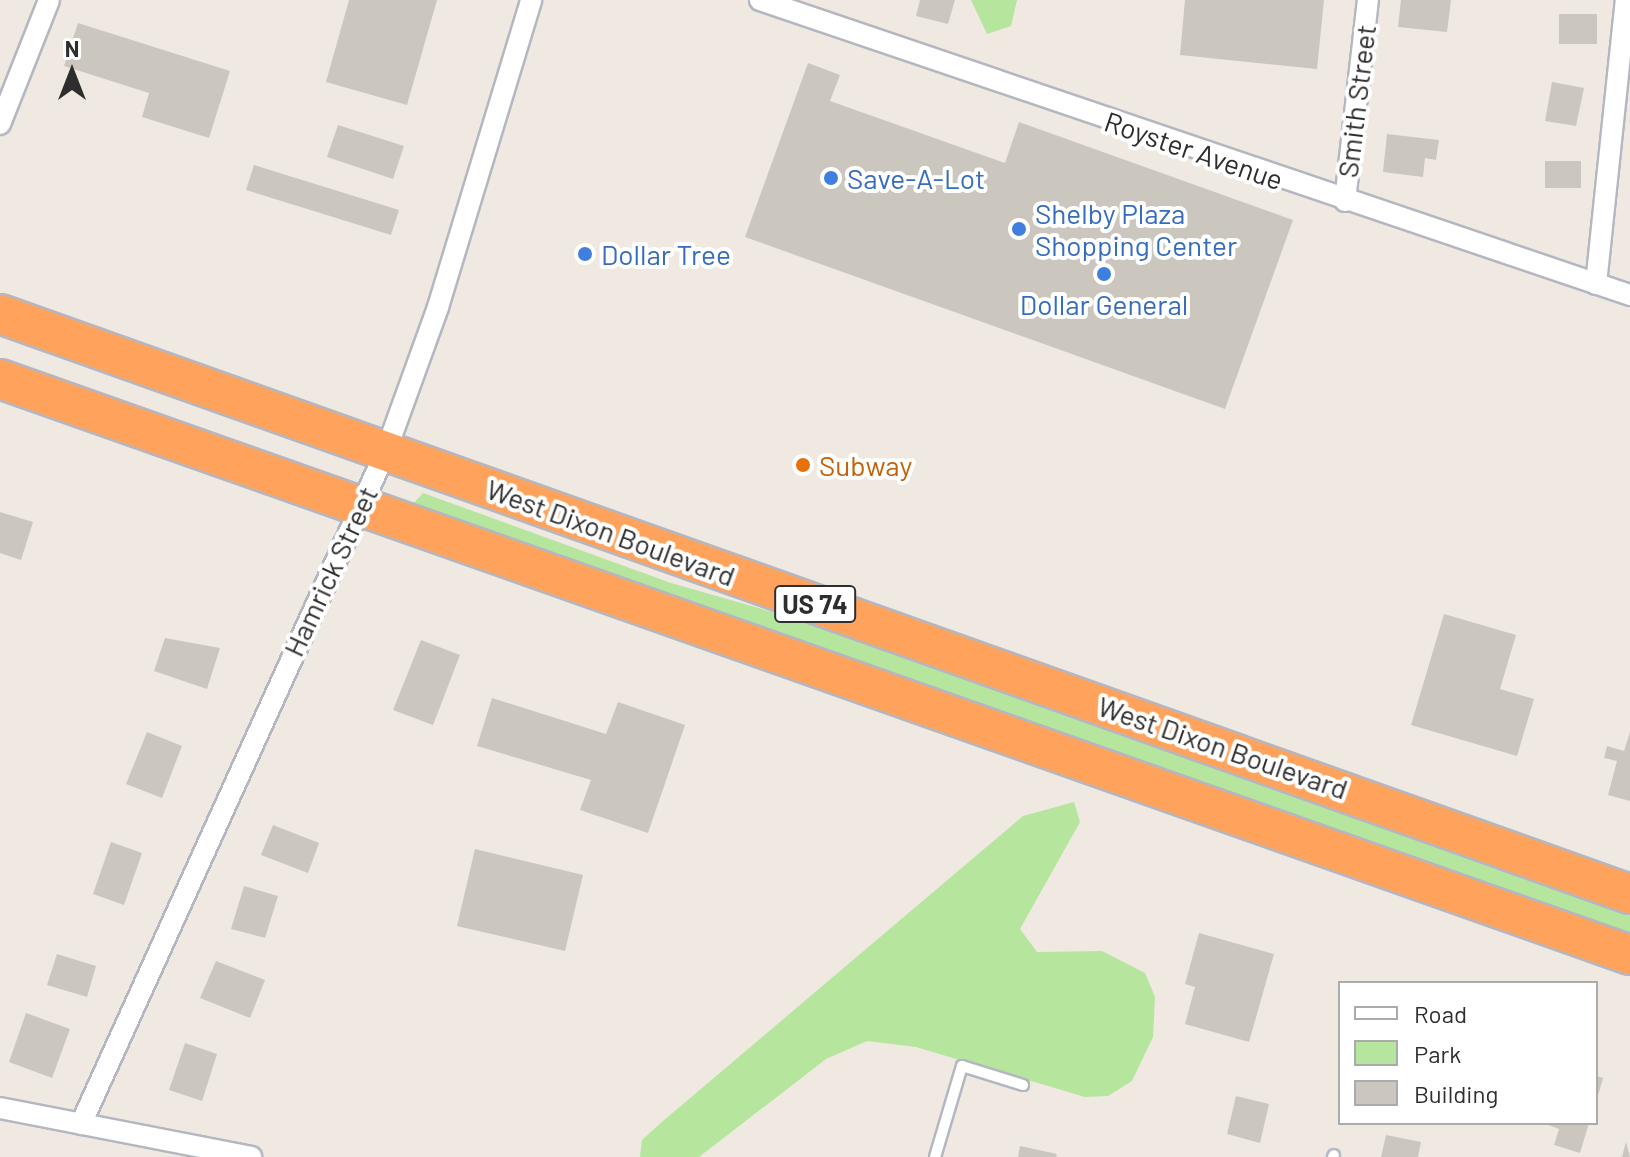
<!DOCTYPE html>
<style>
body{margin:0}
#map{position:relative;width:1630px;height:1157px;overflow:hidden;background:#efe9e1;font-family:Barlow,sans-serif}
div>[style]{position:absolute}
.green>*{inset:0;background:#b6e59e}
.building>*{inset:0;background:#cbc7bf}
.roads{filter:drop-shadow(2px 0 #b4b7c1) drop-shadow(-2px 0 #b4b7c1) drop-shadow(0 2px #b4b7c1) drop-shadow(0 -2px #b4b7c1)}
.lane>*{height:10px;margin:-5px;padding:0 5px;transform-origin:5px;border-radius:5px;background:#fff}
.street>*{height:20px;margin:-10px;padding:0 10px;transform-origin:10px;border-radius:10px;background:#fff}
.highway>*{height:38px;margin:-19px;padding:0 19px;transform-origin:19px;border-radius:19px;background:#ffa35c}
.dots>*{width:22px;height:22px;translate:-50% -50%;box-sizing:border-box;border:4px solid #fff;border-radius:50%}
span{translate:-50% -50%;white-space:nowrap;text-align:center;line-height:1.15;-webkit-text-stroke:8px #fff;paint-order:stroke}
.shield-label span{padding:2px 6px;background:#fff;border:2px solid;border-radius:6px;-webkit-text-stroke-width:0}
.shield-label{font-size:26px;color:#2e2e2e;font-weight:700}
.street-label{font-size:28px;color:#2e2e2e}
.shop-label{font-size:28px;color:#366cbe}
.left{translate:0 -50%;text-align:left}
.food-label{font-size:28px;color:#c56008}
.legend{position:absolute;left:1338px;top:981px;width:260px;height:144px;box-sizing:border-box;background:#fff;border:2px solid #ababab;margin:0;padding:10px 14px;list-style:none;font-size:24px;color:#2e2e2e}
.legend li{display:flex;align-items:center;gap:16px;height:40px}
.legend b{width:40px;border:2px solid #ababab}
.north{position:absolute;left:32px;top:32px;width:80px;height:80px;-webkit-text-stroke:6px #fff;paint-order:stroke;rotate:0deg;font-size:22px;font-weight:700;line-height:32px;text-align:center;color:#2e2e2e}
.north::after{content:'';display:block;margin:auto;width:28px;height:36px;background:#2e2e2e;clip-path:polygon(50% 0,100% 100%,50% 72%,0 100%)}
</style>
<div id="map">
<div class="green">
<div style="clip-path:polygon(971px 0,1017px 0,1011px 26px,987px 34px)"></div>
<div style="clip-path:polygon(423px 493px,671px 583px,857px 636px,1630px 911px,1630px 945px,412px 505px)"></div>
<div style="clip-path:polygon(1074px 802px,1080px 822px,1020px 929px,1037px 952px,1102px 951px,1145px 973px,1155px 997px,1153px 1037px,1132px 1081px,1108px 1096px,1085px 1097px,916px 1047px,867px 1041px,826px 1059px,699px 1157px,640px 1157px,642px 1140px,663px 1121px,1023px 816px)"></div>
</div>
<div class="building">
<div style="clip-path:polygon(349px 0,437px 0,407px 105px,326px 82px)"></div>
<div style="clip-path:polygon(920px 0,955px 0,948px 24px,916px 16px)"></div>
<div style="clip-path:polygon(1185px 0,1324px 0,1317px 69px,1180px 55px)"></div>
<div style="clip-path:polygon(1401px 0,1451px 0,1447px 32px,1398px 27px)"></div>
<div style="clip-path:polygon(1559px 14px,1597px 14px,1597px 44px,1559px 44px)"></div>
<div style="clip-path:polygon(78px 23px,230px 71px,209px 138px,142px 117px,149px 93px,64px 66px)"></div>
<div style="clip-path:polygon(808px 63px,840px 75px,830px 101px,1005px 163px,1019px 122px,1293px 220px,1225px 409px,745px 237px)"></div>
<div style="clip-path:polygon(1552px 82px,1584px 88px,1576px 126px,1545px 121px)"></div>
<div style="clip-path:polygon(338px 125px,404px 146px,393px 179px,327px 157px)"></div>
<div style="clip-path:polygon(1387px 134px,1439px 140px,1436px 160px,1425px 158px,1423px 177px,1383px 172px)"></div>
<div style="clip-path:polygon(1545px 161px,1581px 161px,1581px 188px,1545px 188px)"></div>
<div style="clip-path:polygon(254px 165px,399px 210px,391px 235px,246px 190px)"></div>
<div style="clip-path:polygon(0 512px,33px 522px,21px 560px,0 553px)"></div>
<div style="clip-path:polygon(1444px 614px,1516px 635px,1500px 689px,1534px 699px,1517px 756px,1411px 725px)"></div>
<div style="clip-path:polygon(165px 638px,220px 648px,207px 689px,154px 671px)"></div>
<div style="clip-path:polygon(421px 640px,460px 655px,433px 725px,393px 710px)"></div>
<div style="clip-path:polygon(492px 698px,606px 734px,618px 702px,685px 725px,648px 833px,580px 810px,591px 780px,477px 746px)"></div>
<div style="clip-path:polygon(147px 732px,182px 746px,162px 798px,126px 784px)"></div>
<div style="clip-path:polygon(1630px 732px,1630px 801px,1608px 795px,1617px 761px,1604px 758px,1607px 746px,1624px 751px)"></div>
<div style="clip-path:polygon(273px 825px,319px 843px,308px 873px,261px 855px)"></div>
<div style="clip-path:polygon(111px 842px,142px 853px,124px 905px,93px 894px)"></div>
<div style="clip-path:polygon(475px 849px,583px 875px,565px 951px,457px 926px)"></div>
<div style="clip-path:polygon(244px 886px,278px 896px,265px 938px,231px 929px)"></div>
<div style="clip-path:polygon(1199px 933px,1274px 954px,1249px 1042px,1185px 1024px,1195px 987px,1185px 984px)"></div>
<div style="clip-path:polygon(57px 954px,96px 966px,87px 997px,47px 985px)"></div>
<div style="clip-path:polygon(216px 961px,265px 980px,250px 1018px,200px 998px)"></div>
<div style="clip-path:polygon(26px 1013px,70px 1029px,52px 1078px,9px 1062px)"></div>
<div style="clip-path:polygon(185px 1043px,217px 1054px,202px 1101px,169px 1090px)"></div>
<div style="clip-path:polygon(1596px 1076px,1603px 1078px,1597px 1099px,1596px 1099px)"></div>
<div style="clip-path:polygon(1236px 1096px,1269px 1104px,1260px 1143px,1227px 1134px)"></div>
<div style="clip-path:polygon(1543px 1123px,1589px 1123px,1580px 1153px,1554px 1145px,1559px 1129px)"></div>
<div style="clip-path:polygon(1386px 1135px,1421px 1142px,1418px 1157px,1381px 1157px)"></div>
<div style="clip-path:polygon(1626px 1142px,1630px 1157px,1622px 1157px)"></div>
<div style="clip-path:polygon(1020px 1146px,1057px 1154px,1056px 1157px,1018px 1157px)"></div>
</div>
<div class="roads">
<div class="lane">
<div style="left:935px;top:1157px;width:95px;rotate:-73.5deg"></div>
<div style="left:962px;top:1066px;width:64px;rotate:17.3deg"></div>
<div style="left:1333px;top:1157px;width:2px;rotate:-63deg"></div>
</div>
<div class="street">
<div style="left:760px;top:0;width:919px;rotate:18.73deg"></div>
<div style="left:0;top:124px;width:133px;rotate:-68.4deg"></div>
<div style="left:1345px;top:201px;width:202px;rotate:-83.5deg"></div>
<div style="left:1596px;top:284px;width:286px;rotate:-84deg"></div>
<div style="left:0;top:1108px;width:256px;rotate:11deg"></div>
<div style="left:81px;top:1124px;width:739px;rotate:-65.62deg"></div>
<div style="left:386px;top:451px;width:153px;rotate:-70.1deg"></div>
<div style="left:438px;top:307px;width:321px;rotate:-73.1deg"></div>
</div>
<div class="highway">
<div style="left:0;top:314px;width:1730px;rotate:19.59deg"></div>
<div style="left:0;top:379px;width:1729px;rotate:19.46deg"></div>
</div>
</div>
<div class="dots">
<div style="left:831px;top:178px;background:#3f7fe0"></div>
<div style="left:1019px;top:229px;background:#3f7fe0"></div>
<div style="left:585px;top:254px;background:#3f7fe0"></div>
<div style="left:1104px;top:274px;background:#3f7fe0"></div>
<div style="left:803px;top:465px;background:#e8710a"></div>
</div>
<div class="shield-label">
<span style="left:815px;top:604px">US 74</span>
</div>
<div class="street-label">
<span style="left:1356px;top:101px;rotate:-83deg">Smith Street</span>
<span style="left:1194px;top:150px;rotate:19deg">Royster Avenue</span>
<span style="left:611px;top:532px;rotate:20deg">West Dixon Boulevard</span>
<span style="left:330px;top:571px;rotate:-65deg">Hamrick Street</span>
<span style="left:1223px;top:747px;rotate:19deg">West Dixon Boulevard</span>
</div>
<div class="shop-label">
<span class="left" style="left:847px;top:178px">Save-A-Lot</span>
<span class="left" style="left:1035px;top:229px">Shelby Plaza<br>Shopping Center</span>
<span class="left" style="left:601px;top:254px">Dollar Tree</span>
<span style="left:1104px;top:304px">Dollar General</span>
</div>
<div class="food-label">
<span class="left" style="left:819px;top:465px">Subway</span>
</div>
<ul class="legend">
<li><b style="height:10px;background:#fff"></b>Road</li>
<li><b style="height:22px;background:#b6e59e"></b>Park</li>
<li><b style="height:22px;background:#cbc7bf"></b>Building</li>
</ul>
<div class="north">N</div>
</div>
